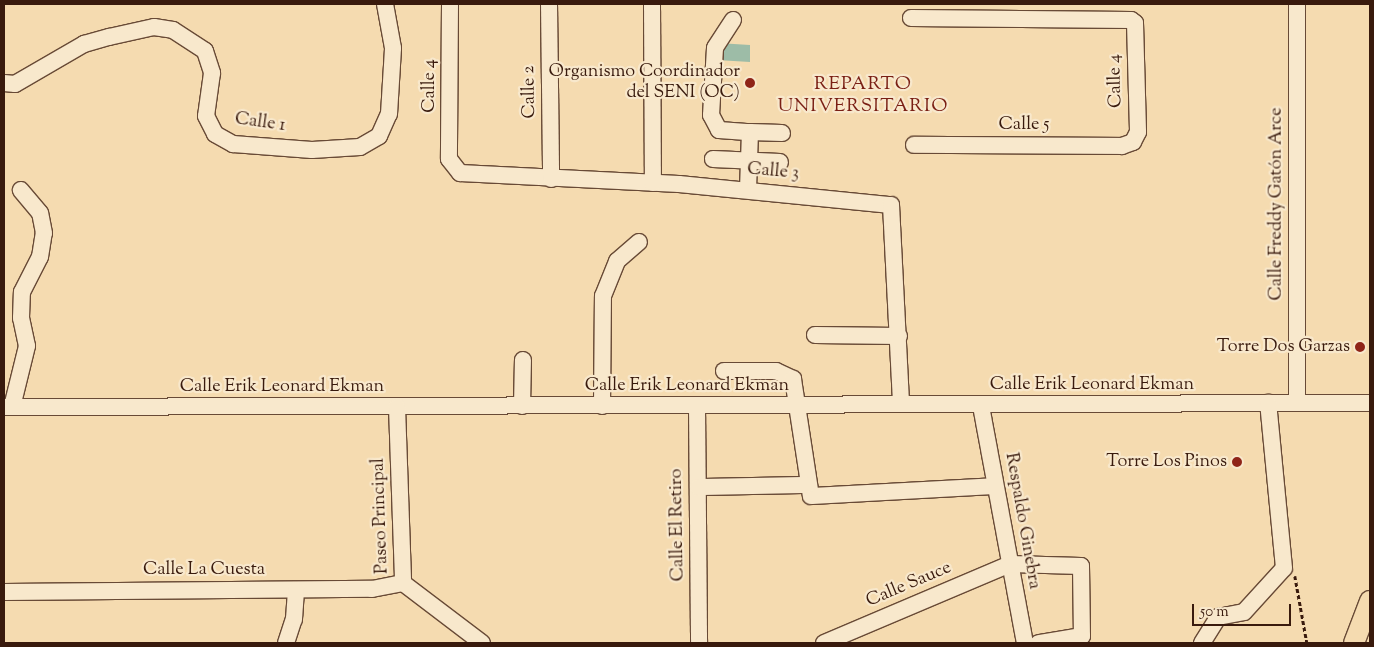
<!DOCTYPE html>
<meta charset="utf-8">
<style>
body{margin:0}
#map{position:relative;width:1374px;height:647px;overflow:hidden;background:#f5dbb0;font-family:"Sorts Mill Goudy",serif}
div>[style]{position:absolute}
.water>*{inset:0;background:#9dbca7}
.path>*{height:2.5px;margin-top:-1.25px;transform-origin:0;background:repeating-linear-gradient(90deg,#391a0d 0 4px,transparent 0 6.5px)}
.roads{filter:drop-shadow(1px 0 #684a36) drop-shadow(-1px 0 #684a36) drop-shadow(0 1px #684a36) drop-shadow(0 -1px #684a36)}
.minor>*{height:16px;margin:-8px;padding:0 8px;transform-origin:8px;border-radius:8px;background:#f8e8cc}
.major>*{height:20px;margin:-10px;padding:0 10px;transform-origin:10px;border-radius:10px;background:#f5dbb0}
.dots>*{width:14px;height:14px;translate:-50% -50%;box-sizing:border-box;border:2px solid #f8e8cc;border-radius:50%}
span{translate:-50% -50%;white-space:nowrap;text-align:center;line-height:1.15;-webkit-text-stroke:4.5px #f8e8cc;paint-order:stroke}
.poi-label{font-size:18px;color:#391a0d}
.right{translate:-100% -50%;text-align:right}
.street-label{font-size:18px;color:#391a0d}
.neighbourhood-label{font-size:19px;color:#7a1f14;letter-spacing:1px}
.frame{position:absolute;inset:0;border:5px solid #391a0d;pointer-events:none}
.scale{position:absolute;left:1192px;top:604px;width:99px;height:22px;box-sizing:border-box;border:2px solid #391a0d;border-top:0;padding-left:6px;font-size:15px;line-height:18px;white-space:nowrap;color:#391a0d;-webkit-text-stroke:4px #f8e8cc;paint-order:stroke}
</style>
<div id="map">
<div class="water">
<div style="clip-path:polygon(718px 43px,750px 45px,750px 62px,717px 60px)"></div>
</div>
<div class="path">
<div style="left:1295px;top:576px;width:68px;rotate:79.8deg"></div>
</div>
<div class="roads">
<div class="minor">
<div style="left:450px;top:4px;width:155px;rotate:90.4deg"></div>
<div style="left:449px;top:159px;width:18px;rotate:52deg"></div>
<div style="left:460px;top:173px;width:219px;rotate:2.9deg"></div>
<div style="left:679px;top:184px;width:213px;rotate:5.7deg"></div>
<div style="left:891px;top:205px;width:199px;rotate:87.1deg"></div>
<div style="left:549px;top:4px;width:175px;rotate:89.3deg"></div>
<div style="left:652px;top:4px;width:179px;rotate:89.7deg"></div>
<div style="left:911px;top:18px;width:220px;rotate:0.5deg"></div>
<div style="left:1131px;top:20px;width:5px;rotate:37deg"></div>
<div style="left:1135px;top:23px;width:109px;rotate:88.4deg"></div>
<div style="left:1138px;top:132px;width:11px;rotate:117deg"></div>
<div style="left:1133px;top:142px;width:12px;rotate:160deg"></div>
<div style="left:1122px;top:146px;width:208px;rotate:-179.7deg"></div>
<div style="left:733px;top:20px;width:33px;rotate:123deg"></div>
<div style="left:715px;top:48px;width:67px;rotate:93.4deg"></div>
<div style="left:711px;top:115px;width:17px;rotate:62deg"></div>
<div style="left:719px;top:130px;width:31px;rotate:4deg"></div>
<div style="left:750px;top:132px;width:58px;rotate:92deg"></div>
<div style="left:4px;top:83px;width:11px;rotate:5deg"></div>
<div style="left:15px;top:84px;width:80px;rotate:-30.1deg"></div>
<div style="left:84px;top:44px;width:26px;rotate:-16deg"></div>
<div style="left:109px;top:37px;width:46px;rotate:-12.5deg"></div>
<div style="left:154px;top:27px;width:19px;rotate:9deg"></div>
<div style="left:173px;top:30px;width:38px;rotate:33deg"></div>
<div style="left:205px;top:51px;width:23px;rotate:72deg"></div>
<div style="left:212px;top:73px;width:43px;rotate:97.9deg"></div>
<div style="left:206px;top:116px;width:20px;rotate:63deg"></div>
<div style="left:215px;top:134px;width:21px;rotate:29deg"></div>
<div style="left:233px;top:144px;width:79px;rotate:4.3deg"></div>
<div style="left:312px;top:150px;width:48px;rotate:-3.6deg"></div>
<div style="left:360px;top:147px;width:22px;rotate:-30deg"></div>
<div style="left:379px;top:136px;width:24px;rotate:-66deg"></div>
<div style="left:389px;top:114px;width:66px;rotate:-86.5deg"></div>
<div style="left:393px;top:48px;width:45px;rotate:-100.3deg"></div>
<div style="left:750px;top:132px;width:32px;rotate:2deg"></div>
<div style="left:713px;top:159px;width:67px;rotate:2.6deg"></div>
<div style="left:815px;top:335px;width:84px;rotate:0.7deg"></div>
<div style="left:724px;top:371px;width:52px"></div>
<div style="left:776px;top:371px;width:19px;rotate:25deg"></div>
<div style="left:793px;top:379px;width:118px;rotate:81.3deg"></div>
<div style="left:811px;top:496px;width:184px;rotate:-3.1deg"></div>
<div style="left:1297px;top:403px;width:399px;rotate:-90deg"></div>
<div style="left:522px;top:406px;width:46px;rotate:-88.8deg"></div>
<div style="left:602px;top:406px;width:110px;rotate:-89.5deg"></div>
<div style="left:603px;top:296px;width:38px;rotate:-68deg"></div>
<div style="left:617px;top:261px;width:29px;rotate:-41deg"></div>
<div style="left:697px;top:406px;width:237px;rotate:89.5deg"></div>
<div style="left:981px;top:406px;width:241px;rotate:79.5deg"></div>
<div style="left:4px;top:407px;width:1366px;rotate:-0.17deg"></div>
<div style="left:12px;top:407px;width:63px;rotate:-76.2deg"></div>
<div style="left:27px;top:346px;width:29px;rotate:-102deg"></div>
<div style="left:21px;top:318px;width:26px;rotate:-88deg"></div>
<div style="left:22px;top:292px;width:39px;rotate:-63deg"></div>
<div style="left:40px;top:257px;width:24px;rotate:-81deg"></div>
<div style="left:44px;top:233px;width:20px;rotate:-101deg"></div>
<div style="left:40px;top:213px;width:30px;rotate:-130deg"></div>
<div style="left:397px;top:407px;width:176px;rotate:88deg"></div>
<div style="left:403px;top:583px;width:99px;rotate:37.2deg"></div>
<div style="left:698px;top:487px;width:109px;rotate:-1.1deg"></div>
<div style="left:4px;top:592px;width:368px;rotate:-0.5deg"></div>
<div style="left:372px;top:589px;width:32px;rotate:-11deg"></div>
<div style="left:286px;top:643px;width:25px;rotate:-72deg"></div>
<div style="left:294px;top:619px;width:29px;rotate:-86deg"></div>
<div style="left:824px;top:643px;width:202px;rotate:-23deg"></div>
<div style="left:1010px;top:564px;width:71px;rotate:1.6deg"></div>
<div style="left:1081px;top:566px;width:70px;rotate:89.2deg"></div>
<div style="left:1082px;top:636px;width:44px;rotate:170.8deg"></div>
<div style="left:1202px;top:643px;width:31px;rotate:-58deg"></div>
<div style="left:1218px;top:617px;width:26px;rotate:-11deg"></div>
<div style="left:1244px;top:612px;width:59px;rotate:-47.7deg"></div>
<div style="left:1284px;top:568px;width:166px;rotate:-95.5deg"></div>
</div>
<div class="major">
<div style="left:1354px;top:643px;width:45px;rotate:-69.1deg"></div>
</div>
</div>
<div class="dots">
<div style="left:750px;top:83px;background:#8f2418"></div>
<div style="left:1360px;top:347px;background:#8f2418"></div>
<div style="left:1237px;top:462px;background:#8f2418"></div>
</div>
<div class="poi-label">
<span class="right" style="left:740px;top:83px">Organismo Coordinador<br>del SENI (OC)</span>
<span class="right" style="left:1350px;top:347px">Torre Dos Garzas</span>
<span class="right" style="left:1227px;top:462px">Torre Los Pinos</span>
</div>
<div class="street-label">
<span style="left:1116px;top:81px;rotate:-92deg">Calle 4</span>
<span style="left:430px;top:86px;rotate:-90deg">Calle 4</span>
<span style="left:530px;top:92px;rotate:-91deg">Calle 2</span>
<span style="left:260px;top:123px;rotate:8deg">Calle 1</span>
<span style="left:1024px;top:125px">Calle 5</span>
<span style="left:773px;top:172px;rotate:5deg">Calle 3</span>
<span style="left:1277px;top:204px;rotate:-90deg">Calle Freddy Gatón Arce</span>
<span style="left:1092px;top:385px">Calle Erik Leonard Ekman</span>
<span style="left:687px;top:386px">Calle Erik Leonard Ekman</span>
<span style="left:282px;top:387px">Calle Erik Leonard Ekman</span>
<span style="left:381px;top:516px;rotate:-92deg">Paseo Principal</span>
<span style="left:1022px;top:521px;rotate:80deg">Respaldo Ginebra</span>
<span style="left:678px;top:525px;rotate:-91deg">Calle El Retiro</span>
<span style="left:204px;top:570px">Calle La Cuesta</span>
<span style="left:909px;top:585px;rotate:-23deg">Calle Sauce</span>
</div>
<div class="neighbourhood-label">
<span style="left:863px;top:96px">REPARTO<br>UNIVERSITARIO</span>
</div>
<div class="frame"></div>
<div class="scale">50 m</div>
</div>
